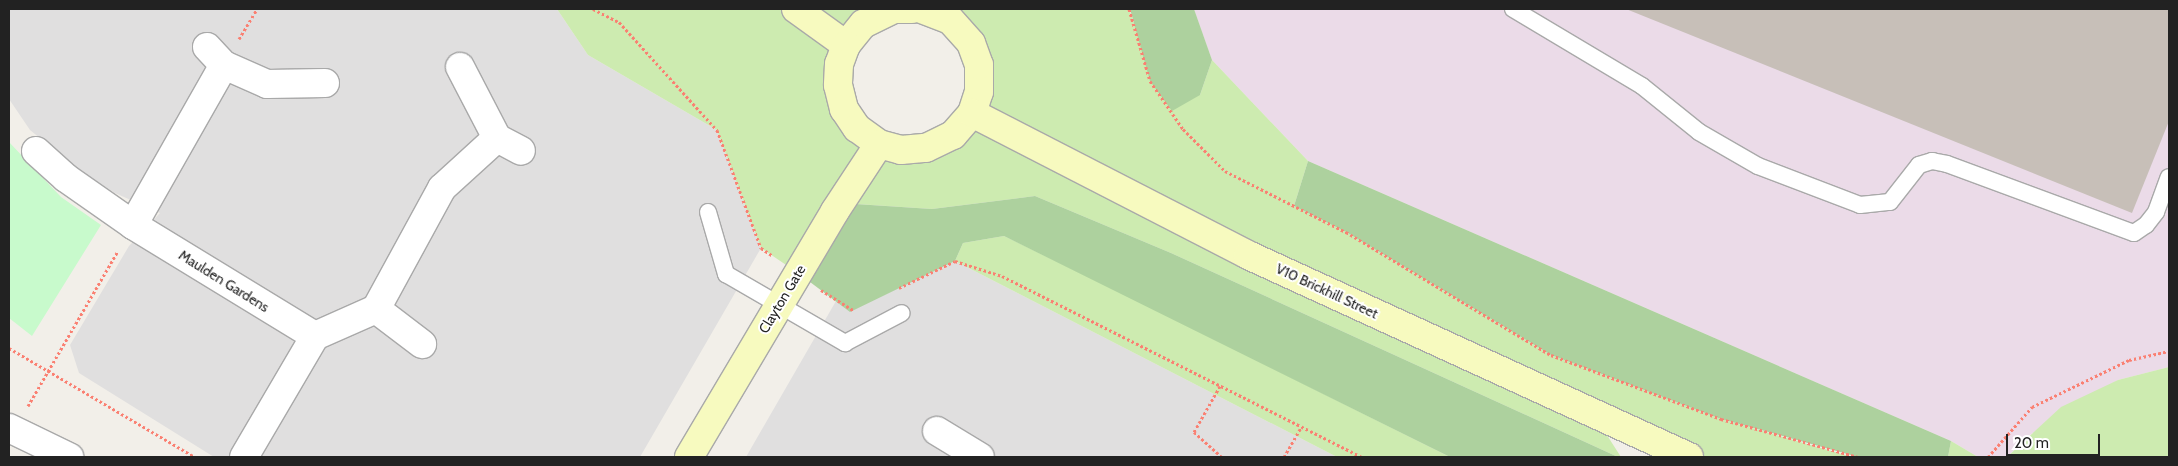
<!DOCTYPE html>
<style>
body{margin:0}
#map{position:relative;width:2178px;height:466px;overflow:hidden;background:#f2efe9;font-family:Cabin,sans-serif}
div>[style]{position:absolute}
.residential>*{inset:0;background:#e0dfdf}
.industrial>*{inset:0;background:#ebdbe8}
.grass>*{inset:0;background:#cdebb0}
.forest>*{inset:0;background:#add19e}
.park>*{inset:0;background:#c8facc}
.building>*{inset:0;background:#c7bfb8}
.path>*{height:3px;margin-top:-1.5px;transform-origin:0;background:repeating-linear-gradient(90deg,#fa8072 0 2.5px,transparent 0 5px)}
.roads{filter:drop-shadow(1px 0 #a9a9a9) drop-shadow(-1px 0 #a9a9a9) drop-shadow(0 1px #a9a9a9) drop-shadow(0 -1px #a9a9a9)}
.lane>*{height:16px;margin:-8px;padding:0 8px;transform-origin:8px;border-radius:8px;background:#fff}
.street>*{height:28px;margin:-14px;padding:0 14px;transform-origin:14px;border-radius:14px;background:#fff}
.secondary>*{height:28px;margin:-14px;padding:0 14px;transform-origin:14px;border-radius:14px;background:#f7fabf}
span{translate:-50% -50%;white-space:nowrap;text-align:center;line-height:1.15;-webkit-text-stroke:4px #fff;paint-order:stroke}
.street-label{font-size:14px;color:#222}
.frame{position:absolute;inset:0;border:10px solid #222;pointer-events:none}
.scale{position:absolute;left:2006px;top:434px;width:94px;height:22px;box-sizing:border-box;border:2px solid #222;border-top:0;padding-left:6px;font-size:15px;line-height:18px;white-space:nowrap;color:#222;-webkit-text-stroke:4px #fff;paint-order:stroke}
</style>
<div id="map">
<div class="residential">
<div style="clip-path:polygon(9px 9px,557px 9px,588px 55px,717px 130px,761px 248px,640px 457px,214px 457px,79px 373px,70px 345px,129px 246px,160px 213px,115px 193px,79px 170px,30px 130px,9px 99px)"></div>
<div style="clip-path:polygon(955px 261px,1337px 457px,746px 457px,836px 301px,850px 311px)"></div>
</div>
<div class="industrial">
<div style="clip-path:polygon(1194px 9px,2169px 9px,2169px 367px,2118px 380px,2028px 436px,2007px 457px,1978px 457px,1951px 441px,1308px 161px,1212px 60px)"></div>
</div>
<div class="grass">
<div style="clip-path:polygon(557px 9px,912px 9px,863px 24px,838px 85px,879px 144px,953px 135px,979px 65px,922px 9px,1129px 9px,1139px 37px,1200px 95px,1212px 60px,1308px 161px,1294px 206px,1346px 232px,1551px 355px,1721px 419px,1852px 457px,1689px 457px,1594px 415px,1621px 457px,1618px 457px,1171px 253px,1035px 196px,932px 209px,841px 203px,798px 273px,761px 248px,717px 130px,588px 55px)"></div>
<div style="clip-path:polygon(1004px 236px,1128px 296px,1450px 457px,1337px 457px,955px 261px,963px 243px)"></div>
<div style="clip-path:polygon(2169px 367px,2169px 457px,2007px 457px,2061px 407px,2118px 380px)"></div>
<div style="clip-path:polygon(1951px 441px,1978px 457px,1948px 457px)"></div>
</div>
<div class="forest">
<div style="clip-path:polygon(1130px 9px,1194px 9px,1212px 60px,1200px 95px,1172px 111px,1150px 81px)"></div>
<div style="clip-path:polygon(1308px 161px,1951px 441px,1948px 457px,1858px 457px,1721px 419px,1551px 355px,1346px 232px,1294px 206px)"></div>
<div style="clip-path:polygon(1035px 196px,1171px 253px,1618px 457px,1450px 457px,1004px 236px,963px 243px,955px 261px,850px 312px,798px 273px,840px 203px,932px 209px)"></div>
</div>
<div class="park">
<div style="clip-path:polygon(9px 142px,61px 197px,101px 225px,32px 336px,9px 318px)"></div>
</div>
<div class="building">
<div style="clip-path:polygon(1626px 9px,2169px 9px,2169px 121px,2132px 213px)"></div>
</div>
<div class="path">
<div style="left:593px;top:9px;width:29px;rotate:27deg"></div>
<div style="left:619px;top:22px;width:146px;rotate:47.8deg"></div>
<div style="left:717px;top:130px;width:126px;rotate:69.6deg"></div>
<div style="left:761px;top:248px;width:14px;rotate:34deg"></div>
<div style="left:1129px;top:9px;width:75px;rotate:73.7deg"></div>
<div style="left:1150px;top:81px;width:58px;rotate:55.5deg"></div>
<div style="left:1183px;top:129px;width:59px;rotate:45deg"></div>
<div style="left:1225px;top:171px;width:136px;rotate:26.8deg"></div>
<div style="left:1346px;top:232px;width:239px;rotate:31deg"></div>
<div style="left:1551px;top:355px;width:182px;rotate:20.6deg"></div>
<div style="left:1721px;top:419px;width:142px;rotate:15.5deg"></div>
<div style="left:239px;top:39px;width:35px;rotate:-59deg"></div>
<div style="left:899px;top:288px;width:62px;rotate:-25.7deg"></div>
<div style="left:955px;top:261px;width:49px;rotate:17.7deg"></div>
<div style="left:1002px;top:276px;width:403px;rotate:26.7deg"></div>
<div style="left:821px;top:290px;width:38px;rotate:32deg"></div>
<div style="left:9px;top:348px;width:216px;rotate:30.4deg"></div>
<div style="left:1220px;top:386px;width:53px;rotate:119.5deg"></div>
<div style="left:1194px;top:432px;width:38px;rotate:42deg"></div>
<div style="left:28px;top:406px;width:179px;rotate:-59.9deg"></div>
<div style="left:1284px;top:457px;width:34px;rotate:-60deg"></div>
<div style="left:1988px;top:457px;width:67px;rotate:-48.7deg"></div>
<div style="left:2032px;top:407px;width:108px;rotate:-25.9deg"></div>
<div style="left:2129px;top:360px;width:41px;rotate:-12.7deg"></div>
</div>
<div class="roads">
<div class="lane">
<div style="left:1513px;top:9px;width:150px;rotate:30.8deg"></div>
<div style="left:1642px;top:86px;width:73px;rotate:38.9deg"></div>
<div style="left:1699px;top:132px;width:68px;rotate:30deg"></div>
<div style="left:1758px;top:166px;width:109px;rotate:20.9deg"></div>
<div style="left:1860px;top:205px;width:30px;rotate:-6deg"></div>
<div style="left:1890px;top:202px;width:47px;rotate:-51.9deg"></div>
<div style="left:1919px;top:165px;width:14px;rotate:-17deg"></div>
<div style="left:1932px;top:161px;width:15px;rotate:11deg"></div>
<div style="left:1947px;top:164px;width:199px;rotate:20.3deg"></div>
<div style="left:2134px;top:233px;width:14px;rotate:-34deg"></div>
<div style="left:2146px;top:225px;width:16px;rotate:-52deg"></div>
<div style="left:2156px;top:212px;width:37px;rotate:-70deg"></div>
<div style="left:708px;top:212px;width:65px;rotate:73.8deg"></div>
<div style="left:726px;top:274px;width:138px;rotate:30.1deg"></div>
<div style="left:845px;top:343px;width:64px;rotate:-27.8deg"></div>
</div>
<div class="street">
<div style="left:207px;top:47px;width:25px;rotate:47deg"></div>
<div style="left:224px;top:65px;width:47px;rotate:23.8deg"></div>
<div style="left:267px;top:84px;width:58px;rotate:-1deg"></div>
<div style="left:460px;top:67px;width:80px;rotate:62.5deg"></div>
<div style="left:36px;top:151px;width:40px;rotate:42deg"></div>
<div style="left:66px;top:178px;width:82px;rotate:35deg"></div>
<div style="left:133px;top:225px;width:184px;rotate:-60.4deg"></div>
<div style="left:133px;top:225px;width:213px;rotate:31.4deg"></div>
<div style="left:315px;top:336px;width:140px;rotate:120.4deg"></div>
<div style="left:376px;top:309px;width:58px;rotate:37.3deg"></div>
<div style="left:315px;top:336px;width:67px;rotate:-23.9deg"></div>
<div style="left:376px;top:309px;width:138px;rotate:-61.4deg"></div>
<div style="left:442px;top:188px;width:74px;rotate:-42.3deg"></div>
<div style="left:497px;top:138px;width:27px;rotate:28deg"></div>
<div style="left:9px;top:428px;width:67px;rotate:25.8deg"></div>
<div style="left:937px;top:431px;width:50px;rotate:31.2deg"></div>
</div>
<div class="secondary">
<div style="left:796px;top:9px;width:62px;rotate:35.8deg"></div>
<div style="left:912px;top:9px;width:18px;rotate:180deg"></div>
<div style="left:894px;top:9px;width:34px;rotate:154deg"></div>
<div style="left:863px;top:24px;width:27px;rotate:129deg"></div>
<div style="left:846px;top:45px;width:20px;rotate:110deg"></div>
<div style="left:839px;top:64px;width:21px;rotate:93deg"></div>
<div style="left:838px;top:85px;width:25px;rotate:76deg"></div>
<div style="left:844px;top:109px;width:23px;rotate:56deg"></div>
<div style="left:857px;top:128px;width:27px;rotate:36deg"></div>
<div style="left:879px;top:144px;width:23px;rotate:15deg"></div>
<div style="left:901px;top:150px;width:25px;rotate:-5deg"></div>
<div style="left:926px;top:148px;width:30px;rotate:-26deg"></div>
<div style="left:953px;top:135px;width:29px;rotate:-49deg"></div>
<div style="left:972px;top:113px;width:22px;rotate:-72deg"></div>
<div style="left:979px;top:92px;width:27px;rotate:-90deg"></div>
<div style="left:979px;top:65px;width:23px;rotate:-110deg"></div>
<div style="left:971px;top:43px;width:31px;rotate:-132deg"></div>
<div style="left:950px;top:20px;width:30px;rotate:-159deg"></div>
<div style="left:972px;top:113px;width:310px;rotate:27.2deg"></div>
<div style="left:1248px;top:255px;width:485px;rotate:24.6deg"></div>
<div style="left:689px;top:457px;width:286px;rotate:-59.3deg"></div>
<div style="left:835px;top:211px;width:80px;rotate:-56.7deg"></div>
</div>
</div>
<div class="street-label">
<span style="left:224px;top:281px;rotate:32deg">Maulden Gardens</span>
<span style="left:1327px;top:291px;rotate:25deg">V10 Brickhill Street</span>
<span style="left:782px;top:299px;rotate:-59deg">Clayton Gate</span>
</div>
<div class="frame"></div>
<div class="scale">20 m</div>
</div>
